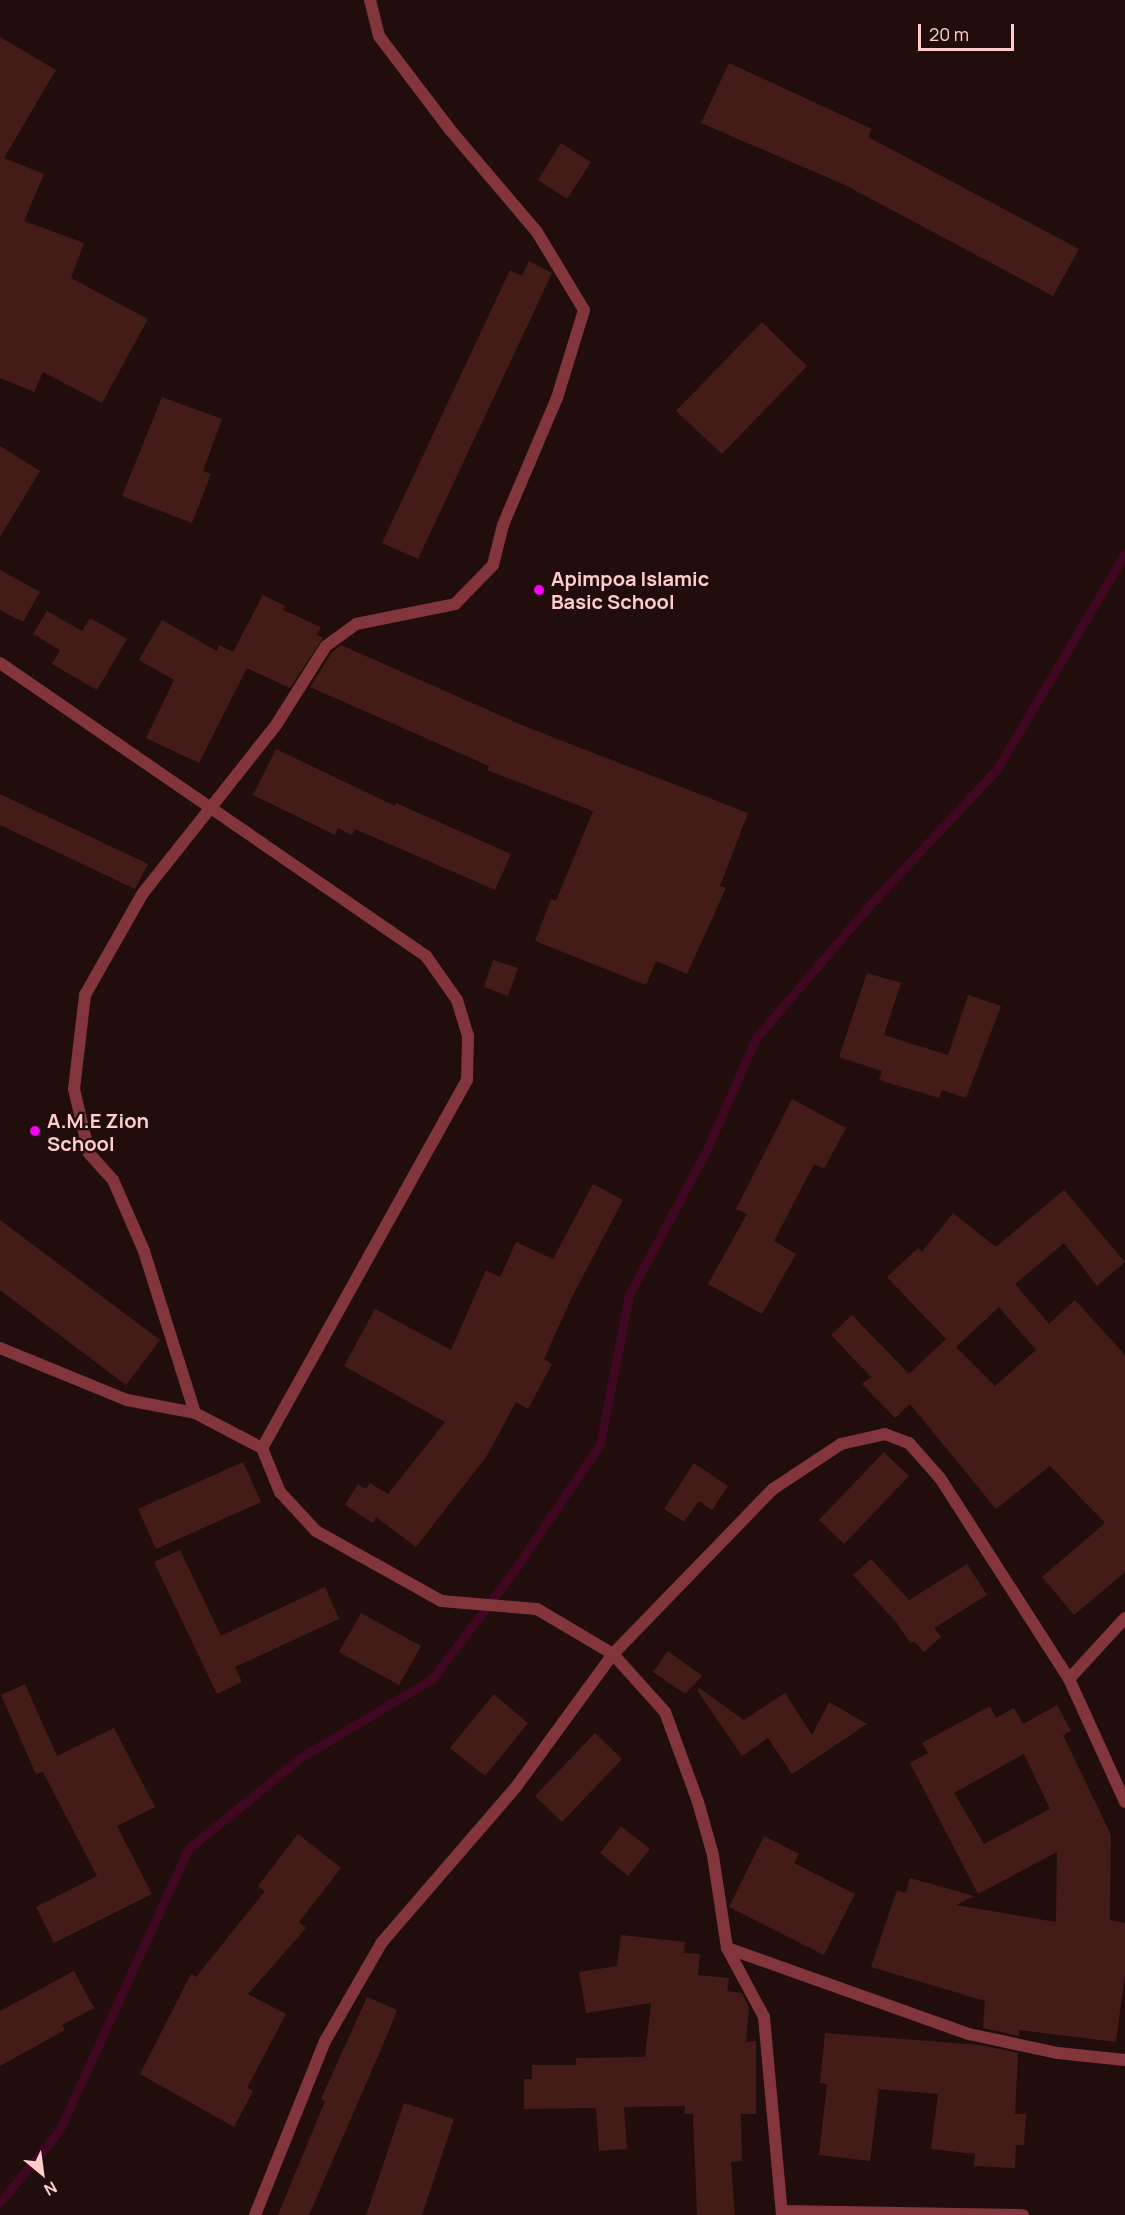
<!DOCTYPE html>
<style>
body{margin:0}
#map{position:relative;width:1125px;height:2215px;overflow:hidden;background:#210d0c;font-family:Manrope,sans-serif}
div>[style]{position:absolute}
.stream>*{height:9px;margin:-4.5px;padding:0 4.5px;transform-origin:4.5px;border-radius:4.5px;background:#3f0721}
.building>*{inset:0;background:#431c17}
.street>*{height:12px;margin:-6px;padding:0 6px;transform-origin:6px;border-radius:6px;background:#82353a}
.dots>*{width:16px;height:16px;translate:-50% -50%;box-sizing:border-box;border:3px solid #210d0c;border-radius:50%}
span{translate:-50% -50%;white-space:nowrap;text-align:center;line-height:1.15;-webkit-text-stroke:4.5px #210d0c;paint-order:stroke}
.poi-label{font-size:20px;color:#ffcdcc;font-weight:700}
.left{translate:0 -50%;text-align:left}
.north{position:absolute;left:12px;top:2143px;width:60px;height:60px;-webkit-text-stroke:4px #210d0c;paint-order:stroke;rotate:151deg;font-size:16px;font-weight:700;line-height:24px;text-align:center;color:#ffcdcc}
.north::after{content:'';display:block;margin:auto;width:21px;height:27px;background:#ffcdcc;clip-path:polygon(50% 0,100% 100%,50% 72%,0 100%)}
.scale{position:absolute;left:918px;top:24px;width:96px;height:27px;box-sizing:border-box;border:3px solid #ffcdcc;border-top:0;padding-left:8px;font-size:18px;line-height:21px;white-space:nowrap;color:#ffcdcc;-webkit-text-stroke:4px #210d0c;paint-order:stroke}
</style>
<div id="map">
<div class="stream">
<div style="left:0;top:2202px;width:92px;rotate:-50.3deg"></div>
<div style="left:59px;top:2131px;width:310px;rotate:-65.4deg"></div>
<div style="left:188px;top:1849px;width:144px;rotate:-39.1deg"></div>
<div style="left:300px;top:1758px;width:154px;rotate:-30.9deg"></div>
<div style="left:432px;top:1679px;width:139px;rotate:-52.9deg"></div>
<div style="left:516px;top:1568px;width:150px;rotate:-55.9deg"></div>
<div style="left:600px;top:1444px;width:152px;rotate:-79deg"></div>
<div style="left:629px;top:1295px;width:166px;rotate:-61.9deg"></div>
<div style="left:707px;top:1149px;width:121px;rotate:-66.2deg"></div>
<div style="left:756px;top:1038px;width:170px;rotate:-49.5deg"></div>
<div style="left:866px;top:909px;width:192px;rotate:-46.9deg"></div>
<div style="left:997px;top:769px;width:251px;rotate:-59.3deg"></div>
</div>
<div class="building">
<div style="clip-path:polygon(0 37px,56px 70px,4px 158px,44px 174px,24px 221px,84px 243px,71px 278px,148px 319px,102px 403px,43px 372px,34px 392px,0 378px)"></div>
<div style="clip-path:polygon(729px 63px,872px 129px,868px 137px,1079px 249px,1053px 296px,845px 185px,701px 123px)"></div>
<div style="clip-path:polygon(561px 143px,591px 162px,567px 199px,538px 180px)"></div>
<div style="clip-path:polygon(529px 261px,552px 273px,418px 559px,382px 543px,510px 270px,522px 276px)"></div>
<div style="clip-path:polygon(762px 322px,807px 366px,722px 454px,676px 411px)"></div>
<div style="clip-path:polygon(162px 397px,222px 419px,203px 471px,211px 474px,192px 523px,122px 496px)"></div>
<div style="clip-path:polygon(0 446px,40px 471px,0 537px)"></div>
<div style="clip-path:polygon(0 570px,40px 592px,23px 622px,0 610px)"></div>
<div style="clip-path:polygon(263px 595px,285px 606px,283px 610px,321px 627px,317px 635px,323px 638px,290px 688px,247px 668px,199px 763px,146px 738px,174px 680px,139px 660px,162px 620px,217px 651px,219px 645px,233px 652px)"></div>
<div style="clip-path:polygon(47px 611px,82px 631px,90px 618px,127px 639px,97px 690px,52px 664px,60px 650px,33px 634px)"></div>
<div style="clip-path:polygon(341px 645px,524px 726px,748px 813px,720px 886px,726px 888px,687px 974px,656px 961px,646px 985px,535px 941px,551px 899px,556px 901px,593px 811px,487px 770px,489px 766px,310px 687px,332px 652px)"></div>
<div style="clip-path:polygon(276px 749px,395px 806px,396px 803px,511px 854px,495px 890px,355px 829px,352px 835px,338px 828px,335px 835px,253px 795px)"></div>
<div style="clip-path:polygon(0 794px,148px 864px,135px 889px,0 825px)"></div>
<div style="clip-path:polygon(493px 960px,518px 968px,508px 996px,484px 987px)"></div>
<div style="clip-path:polygon(867px 973px,901px 983px,884px 1035px,948px 1055px,968px 995px,1001px 1006px,966px 1098px,942px 1090px,939px 1098px,879px 1080px,882px 1071px,839px 1057px)"></div>
<div style="clip-path:polygon(792px 1099px,846px 1128px,824px 1169px,814px 1164px,774px 1241px,796px 1254px,762px 1314px,708px 1284px,747px 1214px,736px 1209px)"></div>
<div style="clip-path:polygon(593px 1184px,623px 1200px,572px 1297px,544px 1359px,552px 1364px,528px 1409px,516px 1402px,486px 1457px,416px 1547px,376px 1517px,373px 1523px,345px 1505px,358px 1484px,366px 1489px,370px 1483px,388px 1494px,445px 1422px,344px 1366px,375px 1309px,451px 1350px,486px 1270px,500px 1277px,516px 1242px,553px 1259px)"></div>
<div style="clip-path:polygon(evenodd,1064px 1190px,1125px 1262px,1097px 1286px,1064px 1243px,1015px 1284px,1049px 1324px,1075px 1300px,1125px 1355px,1125px 1572px,1074px 1615px,1042px 1577px,1105px 1523px,1050px 1466px,996px 1509px,910px 1404px,895px 1418px,862px 1384px,871px 1377px,831px 1335px,852px 1315px,909px 1374px,946px 1339px,887px 1277px,918px 1248px,922px 1252px,953px 1213px,996px 1247px,1064px 1190px,999px 1307px,1036px 1350px,995px 1386px,956px 1347px,999px 1307px)"></div>
<div style="clip-path:polygon(0 1220px,160px 1340px,126px 1385px,0 1290px)"></div>
<div style="clip-path:polygon(884px 1452px,909px 1476px,844px 1544px,819px 1520px)"></div>
<div style="clip-path:polygon(243px 1462px,261px 1502px,156px 1549px,138px 1509px)"></div>
<div style="clip-path:polygon(694px 1463px,728px 1486px,712px 1510px,699px 1501px,684px 1522px,664px 1509px)"></div>
<div style="clip-path:polygon(180px 1550px,221px 1636px,325px 1587px,339px 1619px,235px 1667px,242px 1682px,217px 1694px,154px 1562px)"></div>
<div style="clip-path:polygon(871px 1559px,909px 1600px,967px 1564px,987px 1595px,934px 1628px,941px 1637px,924px 1652px,914px 1641px,910px 1643px,897px 1623px,853px 1575px)"></div>
<div style="clip-path:polygon(361px 1613px,421px 1646px,399px 1685px,339px 1652px)"></div>
<div style="clip-path:polygon(668px 1651px,702px 1676px,685px 1694px,653px 1672px)"></div>
<div style="clip-path:polygon(25px 1684px,57px 1756px,114px 1728px,155px 1807px,117px 1826px,152px 1894px,54px 1943px,36px 1907px,97px 1876px,43px 1772px,36px 1774px,1px 1695px)"></div>
<div style="clip-path:polygon(699px 1688px,744px 1720px,785px 1693px,812px 1735px,829px 1702px,867px 1724px,792px 1774px,768px 1738px,742px 1756px,697px 1690px)"></div>
<div style="clip-path:polygon(494px 1694px,528px 1723px,485px 1776px,450px 1748px)"></div>
<div style="clip-path:polygon(evenodd,1057px 1705px,1071px 1731px,1063px 1735px,1111px 1835px,1110px 1920px,1125px 1923px,1125px 1974px,1116px 2042px,1019px 2030px,1019px 2036px,983px 2028px,985px 2001px,871px 1967px,897px 1890px,906px 1893px,910px 1878px,974px 1896px,956px 1905px,1056px 1922px,1057px 1852px,978px 1894px,910px 1763px,928px 1753px,922px 1743px,990px 1706px,996px 1718px,1014px 1708px,1023px 1724px,1057px 1705px,1024px 1754px,1050px 1809px,984px 1844px,954px 1793px,1024px 1754px)"></div>
<div style="clip-path:polygon(595px 1733px,622px 1759px,562px 1822px,535px 1796px)"></div>
<div style="clip-path:polygon(621px 1826px,650px 1849px,628px 1876px,600px 1853px)"></div>
<div style="clip-path:polygon(298px 1834px,341px 1868px,299px 1922px,306px 1928px,248px 1994px,286px 2014px,247px 2088px,253px 2091px,234px 2127px,140px 2074px,191px 1974px,196px 1977px,265px 1891px,258px 1886px)"></div>
<div style="clip-path:polygon(764px 1836px,799px 1854px,794px 1863px,855px 1894px,824px 1955px,729px 1907px)"></div>
<div style="clip-path:polygon(621px 1935px,685px 1942px,684px 1953px,700px 1954px,698px 1975px,729px 1978px,727px 1991px,742px 1993px,749px 2007px,746px 2042px,756px 2041px,756px 2114px,741px 2114px,742px 2161px,731px 2162px,735px 2215px,697px 2215px,693px 2114px,684px 2114px,685px 2106px,624px 2107px,627px 2149px,599px 2151px,596px 2108px,524px 2109px,524px 2079px,532px 2079px,532px 2065px,576px 2065px,576px 2058px,645px 2057px,651px 2003px,586px 2013px,579px 1972px,617px 1966px)"></div>
<div style="clip-path:polygon(74px 1971px,94px 2008px,62px 2025px,65px 2030px,0 2066px,0 2011px)"></div>
<div style="clip-path:polygon(367px 1997px,397px 2010px,388px 2033px,309px 2215px,278px 2215px,325px 2101px,321px 2099px)"></div>
<div style="clip-path:polygon(825px 2033px,981px 2045px,1018px 2053px,1015px 2114px,1026px 2114px,1024px 2145px,1016px 2145px,1015px 2168px,974px 2166px,975px 2154px,931px 2149px,938px 2094px,879px 2089px,870px 2161px,819px 2155px,827px 2084px,820px 2083px)"></div>
<div style="clip-path:polygon(404px 2103px,454px 2119px,422px 2215px,366px 2215px)"></div>
</div>
<div class="street">
<div style="left:0;top:663px;width:517px;rotate:34.52deg"></div>
<div style="left:426px;top:956px;width:54px;rotate:54.8deg"></div>
<div style="left:457px;top:1000px;width:38px;rotate:73deg"></div>
<div style="left:468px;top:1036px;width:44px;rotate:91.3deg"></div>
<div style="left:467px;top:1080px;width:421px;rotate:119.1deg"></div>
<div style="left:262px;top:1448px;width:48px;rotate:67.8deg"></div>
<div style="left:280px;top:1492px;width:53px;rotate:47.3deg"></div>
<div style="left:316px;top:1531px;width:143px;rotate:29.2deg"></div>
<div style="left:441px;top:1601px;width:96px;rotate:4.8deg"></div>
<div style="left:537px;top:1609px;width:88px;rotate:30.6deg"></div>
<div style="left:613px;top:1654px;width:165px;rotate:126.1deg"></div>
<div style="left:516px;top:1787px;width:205px;rotate:130.8deg"></div>
<div style="left:382px;top:1942px;width:114px;rotate:119.9deg"></div>
<div style="left:325px;top:2041px;width:188px;rotate:111.9deg"></div>
<div style="left:0;top:1348px;width:137px;rotate:22.3deg"></div>
<div style="left:127px;top:1400px;width:69px;rotate:10.8deg"></div>
<div style="left:195px;top:1413px;width:76px;rotate:27.6deg"></div>
<div style="left:195px;top:1413px;width:170px;rotate:-107.5deg"></div>
<div style="left:144px;top:1251px;width:77px;rotate:-113.6deg"></div>
<div style="left:113px;top:1180px;width:36px;rotate:-132deg"></div>
<div style="left:89px;top:1153px;width:66px;rotate:-103.2deg"></div>
<div style="left:74px;top:1089px;width:95px;rotate:-83.3deg"></div>
<div style="left:85px;top:995px;width:117px;rotate:-60.4deg"></div>
<div style="left:143px;top:893px;width:214px;rotate:-51.6deg"></div>
<div style="left:276px;top:725px;width:93px;rotate:-57.7deg"></div>
<div style="left:326px;top:646px;width:37px;rotate:-36deg"></div>
<div style="left:356px;top:624px;width:101px;rotate:-11.4deg"></div>
<div style="left:455px;top:604px;width:54px;rotate:-45.7deg"></div>
<div style="left:493px;top:565px;width:41px;rotate:-76deg"></div>
<div style="left:503px;top:525px;width:138px;rotate:-67deg"></div>
<div style="left:557px;top:398px;width:92px;rotate:-72.9deg"></div>
<div style="left:584px;top:310px;width:91px;rotate:-121.1deg"></div>
<div style="left:537px;top:232px;width:133px;rotate:-130.4deg"></div>
<div style="left:451px;top:131px;width:119px;rotate:-127.2deg"></div>
<div style="left:379px;top:36px;width:37px;rotate:-104deg"></div>
<div style="left:1069px;top:1679px;width:83px;rotate:-47.4deg"></div>
<div style="left:727px;top:1948px;width:257px;rotate:19.6deg"></div>
<div style="left:969px;top:2034px;width:91px;rotate:12.1deg"></div>
<div style="left:1058px;top:2053px;width:67px;rotate:6deg"></div>
<div style="left:782px;top:2211px;width:241px;rotate:1deg"></div>
<div style="left:782px;top:2215px;width:199px;rotate:-95.2deg"></div>
<div style="left:764px;top:2017px;width:78px;rotate:-118.2deg"></div>
<div style="left:727px;top:1948px;width:94px;rotate:-98.6deg"></div>
<div style="left:713px;top:1855px;width:55px;rotate:-105.8deg"></div>
<div style="left:698px;top:1802px;width:96px;rotate:-110.1deg"></div>
<div style="left:665px;top:1712px;width:78px;rotate:-131.9deg"></div>
<div style="left:613px;top:1654px;width:230px;rotate:-45.9deg"></div>
<div style="left:773px;top:1489px;width:82px;rotate:-33.5deg"></div>
<div style="left:841px;top:1444px;width:45px;rotate:-12.8deg"></div>
<div style="left:885px;top:1434px;width:26px;rotate:21deg"></div>
<div style="left:909px;top:1443px;width:47px;rotate:48.5deg"></div>
<div style="left:940px;top:1478px;width:239px;rotate:57.3deg"></div>
<div style="left:1069px;top:1679px;width:135px;rotate:65.5deg"></div>
</div>
<div class="dots">
<div style="left:539px;top:590px;background:#f600f7"></div>
<div style="left:35px;top:1131px;background:#f600f7"></div>
</div>
<div class="poi-label">
<span class="left" style="left:551px;top:590px">Apimpoa Islamic<br>Basic School</span>
<span class="left" style="left:47px;top:1132px">A.M.E Zion<br>School</span>
</div>
<div class="north">N</div>
<div class="scale">20 m</div>
</div>
